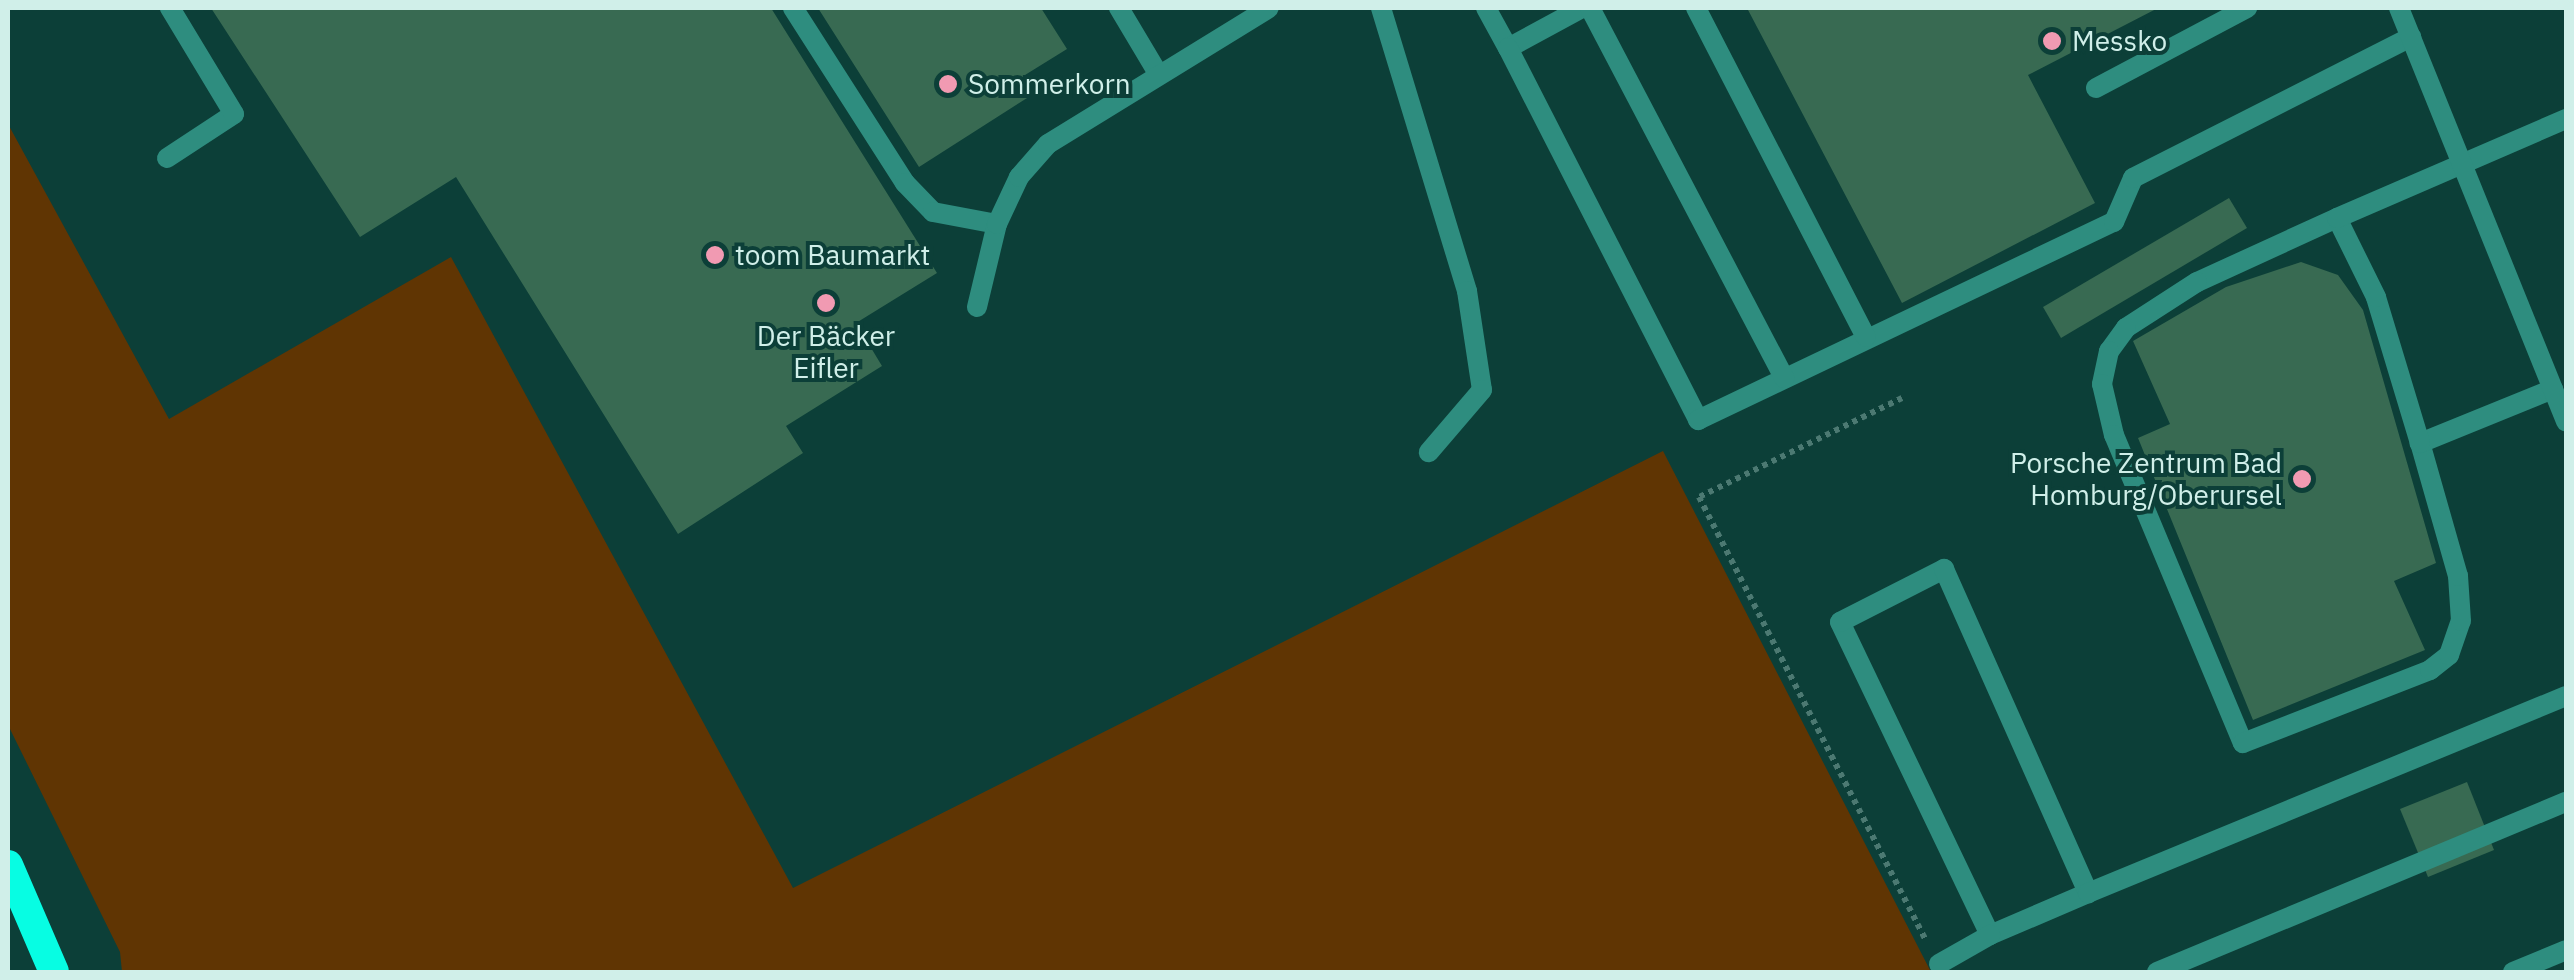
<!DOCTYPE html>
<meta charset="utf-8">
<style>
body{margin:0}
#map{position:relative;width:2574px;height:980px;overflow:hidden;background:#0c3f38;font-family:"IBM Plex Sans",sans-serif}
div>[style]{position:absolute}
.green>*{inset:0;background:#603503}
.building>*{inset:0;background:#386a52}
.path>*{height:6px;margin-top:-3px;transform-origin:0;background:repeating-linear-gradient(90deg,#4c7972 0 5px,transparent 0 10px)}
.service>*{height:20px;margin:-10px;padding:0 10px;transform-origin:10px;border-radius:10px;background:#2e8d7f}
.minor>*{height:20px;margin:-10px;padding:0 10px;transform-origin:10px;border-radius:10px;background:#2e8d7f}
.motorway>*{height:30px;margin:-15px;padding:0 15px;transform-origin:15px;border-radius:15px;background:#07fde3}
.dots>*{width:28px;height:28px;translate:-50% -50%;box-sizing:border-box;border:5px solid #0c3f38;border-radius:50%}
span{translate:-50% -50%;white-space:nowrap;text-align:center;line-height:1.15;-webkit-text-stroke:8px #0c3f38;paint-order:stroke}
.poi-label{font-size:28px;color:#d0efe9}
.left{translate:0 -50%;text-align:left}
.right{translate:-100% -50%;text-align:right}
.frame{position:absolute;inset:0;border:10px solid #d0efe9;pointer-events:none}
</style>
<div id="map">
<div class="green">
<div style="clip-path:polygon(8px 124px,169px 419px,451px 257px,793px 888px,1663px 451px,1931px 972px,122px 972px,120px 952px,8px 725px)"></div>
</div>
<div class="building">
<div style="clip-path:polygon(211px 8px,771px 8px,937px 273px,856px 323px,882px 366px,786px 426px,803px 453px,678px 534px,456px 177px,360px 237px)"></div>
<div style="clip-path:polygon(818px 8px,1041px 8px,1067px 49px,1025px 75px,1035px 93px,919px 167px)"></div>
<div style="clip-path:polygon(1747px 8px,2158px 8px,2028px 75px,2095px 203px,1902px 303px)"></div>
<div style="clip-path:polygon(2229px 198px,2247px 228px,2061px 338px,2043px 307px)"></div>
<div style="clip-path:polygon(2301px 262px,2338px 275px,2363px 310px,2436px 563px,2394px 581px,2425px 650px,2253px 720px,2138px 438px,2170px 424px,2133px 341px,2226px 287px)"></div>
<div style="clip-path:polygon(2467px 782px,2494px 850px,2428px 877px,2400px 809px)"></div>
</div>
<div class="path">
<div style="left:1902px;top:398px;width:226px;rotate:154deg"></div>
<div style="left:1699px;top:497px;width:498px;rotate:62.9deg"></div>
</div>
<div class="service">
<div style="left:793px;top:8px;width:208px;rotate:57.4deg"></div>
<div style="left:905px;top:183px;width:40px;rotate:46deg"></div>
<div style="left:933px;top:212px;width:65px;rotate:10.6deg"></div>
<div style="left:1119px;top:8px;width:78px;rotate:59.2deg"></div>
<div style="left:1381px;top:8px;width:296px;rotate:73.1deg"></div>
<div style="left:1467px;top:291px;width:100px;rotate:81.4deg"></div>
<div style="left:1482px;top:390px;width:82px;rotate:130.5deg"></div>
<div style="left:1486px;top:8px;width:46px;rotate:61.2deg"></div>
<div style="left:1582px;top:8px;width:84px;rotate:151.6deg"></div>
<div style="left:1508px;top:48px;width:418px;rotate:62.9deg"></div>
<div style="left:1698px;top:420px;width:461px;rotate:-25.5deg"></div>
<div style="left:2114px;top:222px;width:48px;rotate:-66.6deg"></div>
<div style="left:2133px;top:178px;width:312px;rotate:-26.9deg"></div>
<div style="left:1590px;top:8px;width:418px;rotate:62.3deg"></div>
<div style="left:1696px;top:8px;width:370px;rotate:62.7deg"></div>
<div style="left:2096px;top:88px;width:171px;rotate:-27.9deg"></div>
<div style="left:167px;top:158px;width:80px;rotate:-33.3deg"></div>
<div style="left:234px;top:114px;width:124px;rotate:-121.1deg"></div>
<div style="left:2337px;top:218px;width:154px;rotate:155.4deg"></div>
<div style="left:2197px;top:282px;width:85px;rotate:147.1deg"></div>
<div style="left:2126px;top:328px;width:29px;rotate:126deg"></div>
<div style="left:2109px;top:351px;width:34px;rotate:102deg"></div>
<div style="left:2102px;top:384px;width:52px;rotate:76.8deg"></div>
<div style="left:2114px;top:435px;width:334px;rotate:67.3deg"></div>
<div style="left:2243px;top:743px;width:201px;rotate:-21.3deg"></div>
<div style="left:2430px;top:670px;width:24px;rotate:-38deg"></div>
<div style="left:2449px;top:655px;width:36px;rotate:-71deg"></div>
<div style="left:2461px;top:621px;width:45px;rotate:-93.8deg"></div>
<div style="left:2458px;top:576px;width:138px;rotate:-105.9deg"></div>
<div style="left:977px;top:307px;width:85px;rotate:-76.5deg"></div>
<div style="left:997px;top:224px;width:52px;rotate:-64.9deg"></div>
<div style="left:2553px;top:389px;width:144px;rotate:157.9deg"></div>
<div style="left:2420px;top:443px;width:152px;rotate:-106.8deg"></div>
<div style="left:2376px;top:297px;width:88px;rotate:-116.3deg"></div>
<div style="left:2337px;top:218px;width:249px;rotate:-23.4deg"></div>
<div style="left:2088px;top:893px;width:107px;rotate:156.8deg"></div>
<div style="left:1990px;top:935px;width:347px;rotate:-115.6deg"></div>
<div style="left:1840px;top:622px;width:117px;rotate:-27deg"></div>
<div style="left:1944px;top:569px;width:355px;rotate:66deg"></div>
<div style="left:2088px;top:893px;width:517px;rotate:-22.4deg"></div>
<div style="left:1939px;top:964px;width:59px;rotate:-29.6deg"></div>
<div style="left:2157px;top:972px;width:443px;rotate:-22.6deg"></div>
<div style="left:2513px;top:972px;width:57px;rotate:-22.5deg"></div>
</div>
<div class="minor">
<div style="left:2399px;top:8px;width:446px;rotate:68deg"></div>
<div style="left:1019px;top:177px;width:44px;rotate:-48.7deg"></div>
<div style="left:1048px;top:144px;width:259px;rotate:-31.6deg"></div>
</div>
<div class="motorway">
<div style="left:8px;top:865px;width:116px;rotate:66.7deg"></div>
</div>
<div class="dots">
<div style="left:2052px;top:41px;background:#f19ab2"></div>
<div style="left:948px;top:84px;background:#f19ab2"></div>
<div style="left:715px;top:255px;background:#f19ab2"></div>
<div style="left:826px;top:303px;background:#f19ab2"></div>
<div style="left:2302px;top:479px;background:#f19ab2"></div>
</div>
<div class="poi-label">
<span class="left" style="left:2072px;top:41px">Messko</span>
<span class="left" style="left:968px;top:84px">Sommerkorn</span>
<span class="left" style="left:735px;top:255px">toom Baumarkt</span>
<span style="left:826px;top:352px">Der Bäcker<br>Eifler</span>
<span class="right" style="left:2282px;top:479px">Porsche Zentrum Bad<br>Homburg/Oberursel</span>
</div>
<div class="frame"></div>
</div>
